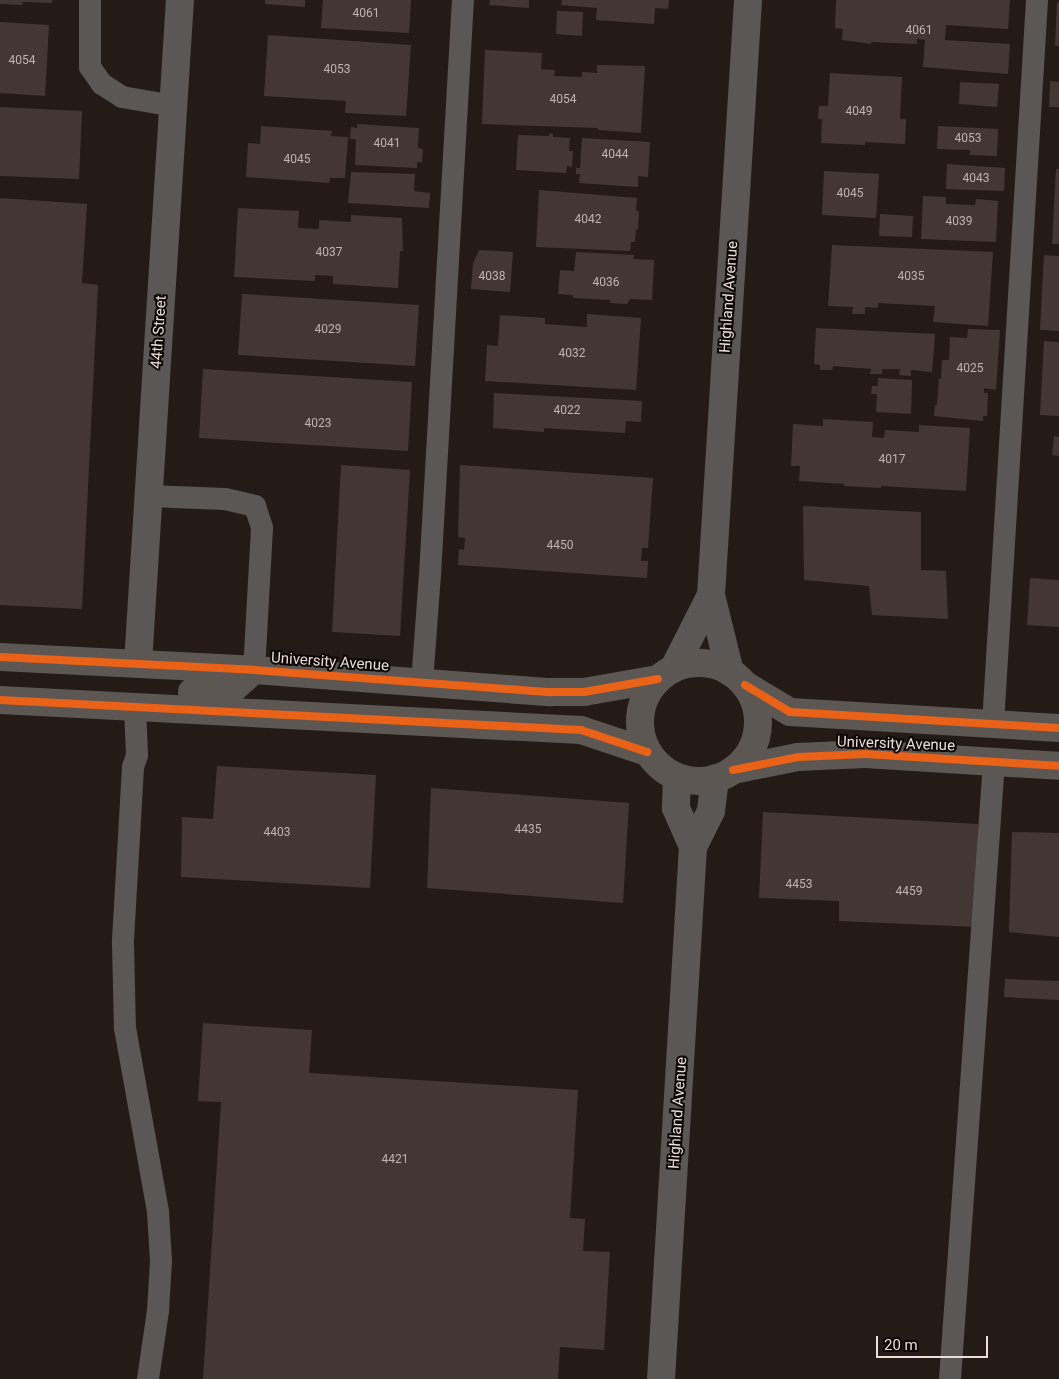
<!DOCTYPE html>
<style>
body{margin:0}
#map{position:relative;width:1059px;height:1379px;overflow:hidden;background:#241b17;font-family:Roboto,sans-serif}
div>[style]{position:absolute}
.building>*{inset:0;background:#423733}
.service>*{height:22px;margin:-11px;padding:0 11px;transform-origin:11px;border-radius:11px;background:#5a5754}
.minor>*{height:28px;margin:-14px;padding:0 14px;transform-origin:14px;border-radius:14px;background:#5a5754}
.primary>*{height:28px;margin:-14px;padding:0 14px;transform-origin:14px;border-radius:14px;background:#5d5753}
.primary>.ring{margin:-14px;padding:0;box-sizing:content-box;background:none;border:28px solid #5d5753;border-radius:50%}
.cycleway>*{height:8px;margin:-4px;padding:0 4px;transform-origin:4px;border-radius:4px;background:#ea6118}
span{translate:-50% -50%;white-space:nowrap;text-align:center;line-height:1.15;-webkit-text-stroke:4px #0c0604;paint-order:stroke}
.number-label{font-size:12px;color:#c1b4b0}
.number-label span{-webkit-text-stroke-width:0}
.street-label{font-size:15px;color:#ebdeda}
.scale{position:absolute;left:876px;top:1336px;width:112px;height:22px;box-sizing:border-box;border:2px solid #ebdeda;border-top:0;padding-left:6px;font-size:15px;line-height:18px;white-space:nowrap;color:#ebdeda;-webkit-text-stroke:4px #0c0604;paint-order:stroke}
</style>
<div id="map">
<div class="building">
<div style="clip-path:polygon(0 0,52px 0,52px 3px,23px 2px,22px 5px,0 4px)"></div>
<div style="clip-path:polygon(265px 0,305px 0,305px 7px,265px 4px)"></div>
<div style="clip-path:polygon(323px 0,411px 0,409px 33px,321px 28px)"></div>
<div style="clip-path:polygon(490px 0,529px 0,529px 8px,489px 5px)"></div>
<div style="clip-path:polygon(562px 0,669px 0,668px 9px,655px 8px,654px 24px,596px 20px,597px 8px,561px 5px)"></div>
<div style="clip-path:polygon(836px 0,1010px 0,1008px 29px,946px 25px,945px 40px,1010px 44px,1008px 74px,923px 67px,925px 40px,917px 39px,917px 44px,871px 42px,871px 44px,842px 40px,843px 29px,835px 28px)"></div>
<div style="clip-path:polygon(1057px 2px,1059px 2px,1059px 46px,1055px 46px)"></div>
<div style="clip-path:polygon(557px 11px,583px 12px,582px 36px,556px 34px)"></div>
<div style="clip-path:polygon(0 22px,49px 25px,45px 96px,0 93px)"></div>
<div style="clip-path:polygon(268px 35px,411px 45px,406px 116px,345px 113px,346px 101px,264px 96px)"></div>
<div style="clip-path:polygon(485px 50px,542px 53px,541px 69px,555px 70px,554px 76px,582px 77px,582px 72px,597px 73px,597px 65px,645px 66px,641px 133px,598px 130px,598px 128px,482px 124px)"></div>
<div style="clip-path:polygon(830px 73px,902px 77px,900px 119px,906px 119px,905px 144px,865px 142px,865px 145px,821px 143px,822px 119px,818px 119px,819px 106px,828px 106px)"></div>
<div style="clip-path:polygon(1050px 81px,1059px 82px,1059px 107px,1049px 107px)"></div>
<div style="clip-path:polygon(960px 82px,999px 84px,997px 107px,959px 104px)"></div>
<div style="clip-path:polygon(0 107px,82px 111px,79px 179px,0 176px)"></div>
<div style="clip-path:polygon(357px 124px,419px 128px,418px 148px,423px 149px,422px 162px,417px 162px,417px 168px,355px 165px,356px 139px,350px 139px,351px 127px,357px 128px)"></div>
<div style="clip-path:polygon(261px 126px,332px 131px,331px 136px,348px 137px,345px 178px,330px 178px,329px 183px,246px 177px,248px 143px,260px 144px)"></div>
<div style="clip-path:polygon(938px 126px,998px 129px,997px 156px,970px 155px,970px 150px,937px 149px)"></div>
<div style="clip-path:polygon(549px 133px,553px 134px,553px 137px,570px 138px,569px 151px,573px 151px,572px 167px,567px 166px,566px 173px,516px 170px,518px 135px,549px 136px)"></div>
<div style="clip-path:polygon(582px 138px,650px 142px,648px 177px,638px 176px,638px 187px,579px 183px,580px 174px,576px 174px,576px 168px,580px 168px)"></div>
<div style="clip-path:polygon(947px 164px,1005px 168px,1004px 191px,946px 189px)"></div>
<div style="clip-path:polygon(1056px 169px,1059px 169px,1059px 244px,1052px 244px)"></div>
<div style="clip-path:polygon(824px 171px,879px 174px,876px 218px,822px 215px)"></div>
<div style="clip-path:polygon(351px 172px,415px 174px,414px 191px,430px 193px,429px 208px,348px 203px)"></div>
<div style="clip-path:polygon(539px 190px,637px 198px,636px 211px,639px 211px,638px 229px,636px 229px,635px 242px,631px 242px,630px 251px,536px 247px)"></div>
<div style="clip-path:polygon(923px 196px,946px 197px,946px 204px,975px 205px,976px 199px,998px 201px,996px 242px,921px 239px)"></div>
<div style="clip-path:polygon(0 198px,87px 204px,82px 283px,98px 285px,82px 609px,0 605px)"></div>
<div style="clip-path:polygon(238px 208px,299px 211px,298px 228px,319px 229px,319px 220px,351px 222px,351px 215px,402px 218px,403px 251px,400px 251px,398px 288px,333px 284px,333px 276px,315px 275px,315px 281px,234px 277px)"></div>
<div style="clip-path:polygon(880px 214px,913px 216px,912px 237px,879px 236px)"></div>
<div style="clip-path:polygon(832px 245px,993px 252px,988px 326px,933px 322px,935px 306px,878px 303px,878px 308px,865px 307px,865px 314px,852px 314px,853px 307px,828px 306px)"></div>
<div style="clip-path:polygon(479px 250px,513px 252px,510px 292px,471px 289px,473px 264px)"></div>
<div style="clip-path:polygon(576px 252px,634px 255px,633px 259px,654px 260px,652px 300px,630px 299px,627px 304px,610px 303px,610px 300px,573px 298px,573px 295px,558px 294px,560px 270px,574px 271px)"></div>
<div style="clip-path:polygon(1044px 255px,1059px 256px,1059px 331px,1040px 330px)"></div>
<div style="clip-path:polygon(242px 294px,419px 305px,415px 366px,238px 355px)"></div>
<div style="clip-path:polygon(587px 314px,641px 318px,636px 390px,485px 381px,487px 345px,498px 346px,500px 315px,545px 318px,545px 324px,587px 327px)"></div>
<div style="clip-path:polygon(816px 328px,935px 334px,932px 372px,911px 370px,911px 376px,899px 375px,900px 369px,882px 369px,882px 374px,870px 374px,871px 369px,833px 366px,832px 370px,820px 370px,820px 365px,814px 364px)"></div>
<div style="clip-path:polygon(968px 329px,1000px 330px,996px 390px,984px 388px,984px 393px,988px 393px,987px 416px,983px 416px,983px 421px,934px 416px,935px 405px,937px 405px,939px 378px,941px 379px,942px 360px,949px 360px,950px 337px,967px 338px)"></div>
<div style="clip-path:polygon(1044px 341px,1059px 342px,1059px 416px,1040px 415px)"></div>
<div style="clip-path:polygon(203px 369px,412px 382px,408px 451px,199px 438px)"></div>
<div style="clip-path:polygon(878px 378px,912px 380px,911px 414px,876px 412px,877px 394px,871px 394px,872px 386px,878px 386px)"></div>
<div style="clip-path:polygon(494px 393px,642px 401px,641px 422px,626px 421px,625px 433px,544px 428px,544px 432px,493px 428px)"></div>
<div style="clip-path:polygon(823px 419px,873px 422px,872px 437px,884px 438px,885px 430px,919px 432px,919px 425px,970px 428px,966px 491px,881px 486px,881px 488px,844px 486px,844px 484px,799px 481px,800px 466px,791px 466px,793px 424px,823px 426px)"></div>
<div style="clip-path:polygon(1054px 436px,1059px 437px,1059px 456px,1052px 455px)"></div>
<div style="clip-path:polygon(341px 465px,410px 470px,400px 636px,332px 632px)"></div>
<div style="clip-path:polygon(460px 465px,653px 478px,648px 548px,642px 548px,641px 561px,648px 561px,647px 578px,458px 565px,459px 549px,464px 550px,465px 538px,458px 537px)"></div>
<div style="clip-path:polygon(803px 506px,921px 512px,921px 570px,946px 571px,948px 619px,872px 615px,869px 586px,804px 580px)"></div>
<div style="clip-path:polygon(1030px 578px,1059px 580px,1059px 627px,1027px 625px)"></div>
<div style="clip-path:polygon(217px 766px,376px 775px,370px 888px,181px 877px,182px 817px,213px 819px)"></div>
<div style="clip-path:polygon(431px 788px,629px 803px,623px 903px,427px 888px)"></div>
<div style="clip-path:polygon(763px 812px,978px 824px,976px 927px,839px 921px,839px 901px,759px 898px)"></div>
<div style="clip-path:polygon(1012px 832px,1059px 833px,1059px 937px,1009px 932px)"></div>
<div style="clip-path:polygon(1005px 979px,1059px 981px,1059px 1000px,1004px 997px)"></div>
<div style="clip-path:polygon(203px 1023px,312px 1030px,309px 1073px,578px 1090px,570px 1218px,585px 1219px,583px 1251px,610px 1252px,604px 1350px,560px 1347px,558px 1379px,203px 1379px,221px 1102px,198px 1101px)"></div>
</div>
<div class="service">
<div style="left:90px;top:0;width:67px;rotate:90deg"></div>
<div style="left:90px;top:67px;width:21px;rotate:55deg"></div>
<div style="left:102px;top:84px;width:24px;rotate:33deg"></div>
<div style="left:122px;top:97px;width:53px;rotate:9.8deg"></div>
<div style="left:149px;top:496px;width:76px;rotate:2.3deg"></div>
<div style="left:225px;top:499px;width:31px;rotate:13deg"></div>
<div style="left:255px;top:506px;width:23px;rotate:72deg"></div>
<div style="left:262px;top:528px;width:142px;rotate:93.2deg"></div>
<div style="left:422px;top:683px;width:108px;rotate:-85.8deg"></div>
<div style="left:430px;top:575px;width:576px;rotate:-86.72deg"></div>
<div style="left:135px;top:707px;width:48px;rotate:87.6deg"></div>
<div style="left:137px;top:755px;width:13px;rotate:108deg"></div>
<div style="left:133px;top:767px;width:176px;rotate:93.3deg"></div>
<div style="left:123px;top:943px;width:85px;rotate:88.7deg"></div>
<div style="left:125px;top:1028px;width:187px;rotate:79.8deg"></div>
<div style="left:158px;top:1212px;width:49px;rotate:86.5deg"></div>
<div style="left:161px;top:1261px;width:50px;rotate:93.4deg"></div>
<div style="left:158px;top:1311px;width:69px;rotate:98.4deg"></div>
<div style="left:993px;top:724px;width:725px;rotate:-86.52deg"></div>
<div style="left:950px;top:1379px;width:619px;rotate:-85.92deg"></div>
</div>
<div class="minor">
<div style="left:138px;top:663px;width:664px;rotate:-86.38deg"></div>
<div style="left:674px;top:668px;width:82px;rotate:-63.1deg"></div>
<div style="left:730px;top:672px;width:79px;rotate:-103.9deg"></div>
<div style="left:711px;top:595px;width:596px;rotate:-86.44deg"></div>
<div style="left:677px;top:777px;width:31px;rotate:92deg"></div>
<div style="left:676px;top:808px;width:43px;rotate:66.4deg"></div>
<div style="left:661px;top:1379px;width:533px;rotate:-86.56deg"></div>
<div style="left:693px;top:847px;width:40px;rotate:-63.4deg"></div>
<div style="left:711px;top:811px;width:33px;rotate:-83deg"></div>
</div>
<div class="primary">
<div style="left:0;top:657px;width:254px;rotate:2.9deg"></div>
<div style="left:254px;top:670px;width:297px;rotate:4.3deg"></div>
<div style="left:550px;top:692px;width:34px"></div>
<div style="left:584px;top:692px;width:75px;rotate:-10deg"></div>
<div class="ring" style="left:640px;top:663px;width:90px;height:90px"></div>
<div style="left:745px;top:685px;width:52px;rotate:31deg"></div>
<div style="left:790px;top:712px;width:269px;rotate:3.4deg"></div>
<div style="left:192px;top:692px;width:35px;rotate:3deg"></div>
<div style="left:227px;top:694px;width:36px;rotate:-42deg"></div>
<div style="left:0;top:700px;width:582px;rotate:2.96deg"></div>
<div style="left:581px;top:730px;width:70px;rotate:18.4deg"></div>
<div style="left:733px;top:770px;width:66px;rotate:-11.3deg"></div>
<div style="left:798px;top:757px;width:67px;rotate:-2.6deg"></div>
<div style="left:865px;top:754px;width:194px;rotate:3.5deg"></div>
</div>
<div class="cycleway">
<div style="left:0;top:657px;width:254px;rotate:2.9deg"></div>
<div style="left:254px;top:670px;width:297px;rotate:4.3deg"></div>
<div style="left:550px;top:692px;width:34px"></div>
<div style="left:584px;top:692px;width:75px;rotate:-10deg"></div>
<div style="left:745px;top:685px;width:52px;rotate:31deg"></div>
<div style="left:790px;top:712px;width:269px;rotate:3.4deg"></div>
<div style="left:0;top:700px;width:582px;rotate:2.96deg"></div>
<div style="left:581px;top:730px;width:70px;rotate:18.4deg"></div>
<div style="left:733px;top:770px;width:66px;rotate:-11.3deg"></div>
<div style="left:798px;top:757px;width:67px;rotate:-2.6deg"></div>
<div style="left:865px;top:754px;width:194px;rotate:3.5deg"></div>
</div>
<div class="number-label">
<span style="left:366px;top:14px">4061</span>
<span style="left:919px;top:31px">4061</span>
<span style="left:22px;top:61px">4054</span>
<span style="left:337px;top:70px">4053</span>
<span style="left:563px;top:100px">4054</span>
<span style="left:859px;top:112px">4049</span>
<span style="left:968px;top:139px">4053</span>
<span style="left:387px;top:144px">4041</span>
<span style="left:615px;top:155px">4044</span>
<span style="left:297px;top:160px">4045</span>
<span style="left:976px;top:179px">4043</span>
<span style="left:850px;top:194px">4045</span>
<span style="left:588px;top:220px">4042</span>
<span style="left:959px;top:222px">4039</span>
<span style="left:329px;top:253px">4037</span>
<span style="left:492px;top:277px">4038</span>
<span style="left:911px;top:277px">4035</span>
<span style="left:606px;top:283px">4036</span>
<span style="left:328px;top:330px">4029</span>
<span style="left:572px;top:354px">4032</span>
<span style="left:970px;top:369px">4025</span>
<span style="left:567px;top:411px">4022</span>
<span style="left:318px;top:424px">4023</span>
<span style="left:892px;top:460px">4017</span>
<span style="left:560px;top:546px">4450</span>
<span style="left:528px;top:830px">4435</span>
<span style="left:277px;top:833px">4403</span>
<span style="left:799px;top:885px">4453</span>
<span style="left:909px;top:892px">4459</span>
<span style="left:395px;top:1160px">4421</span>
</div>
<div class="street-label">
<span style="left:729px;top:297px;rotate:-86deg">Highland Avenue</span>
<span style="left:159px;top:332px;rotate:-86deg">44th Street</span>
<span style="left:330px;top:662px;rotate:4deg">University Avenue</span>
<span style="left:896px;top:744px;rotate:2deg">University Avenue</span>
<span style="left:678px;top:1113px;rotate:-86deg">Highland Avenue</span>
</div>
<div class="scale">20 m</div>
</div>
